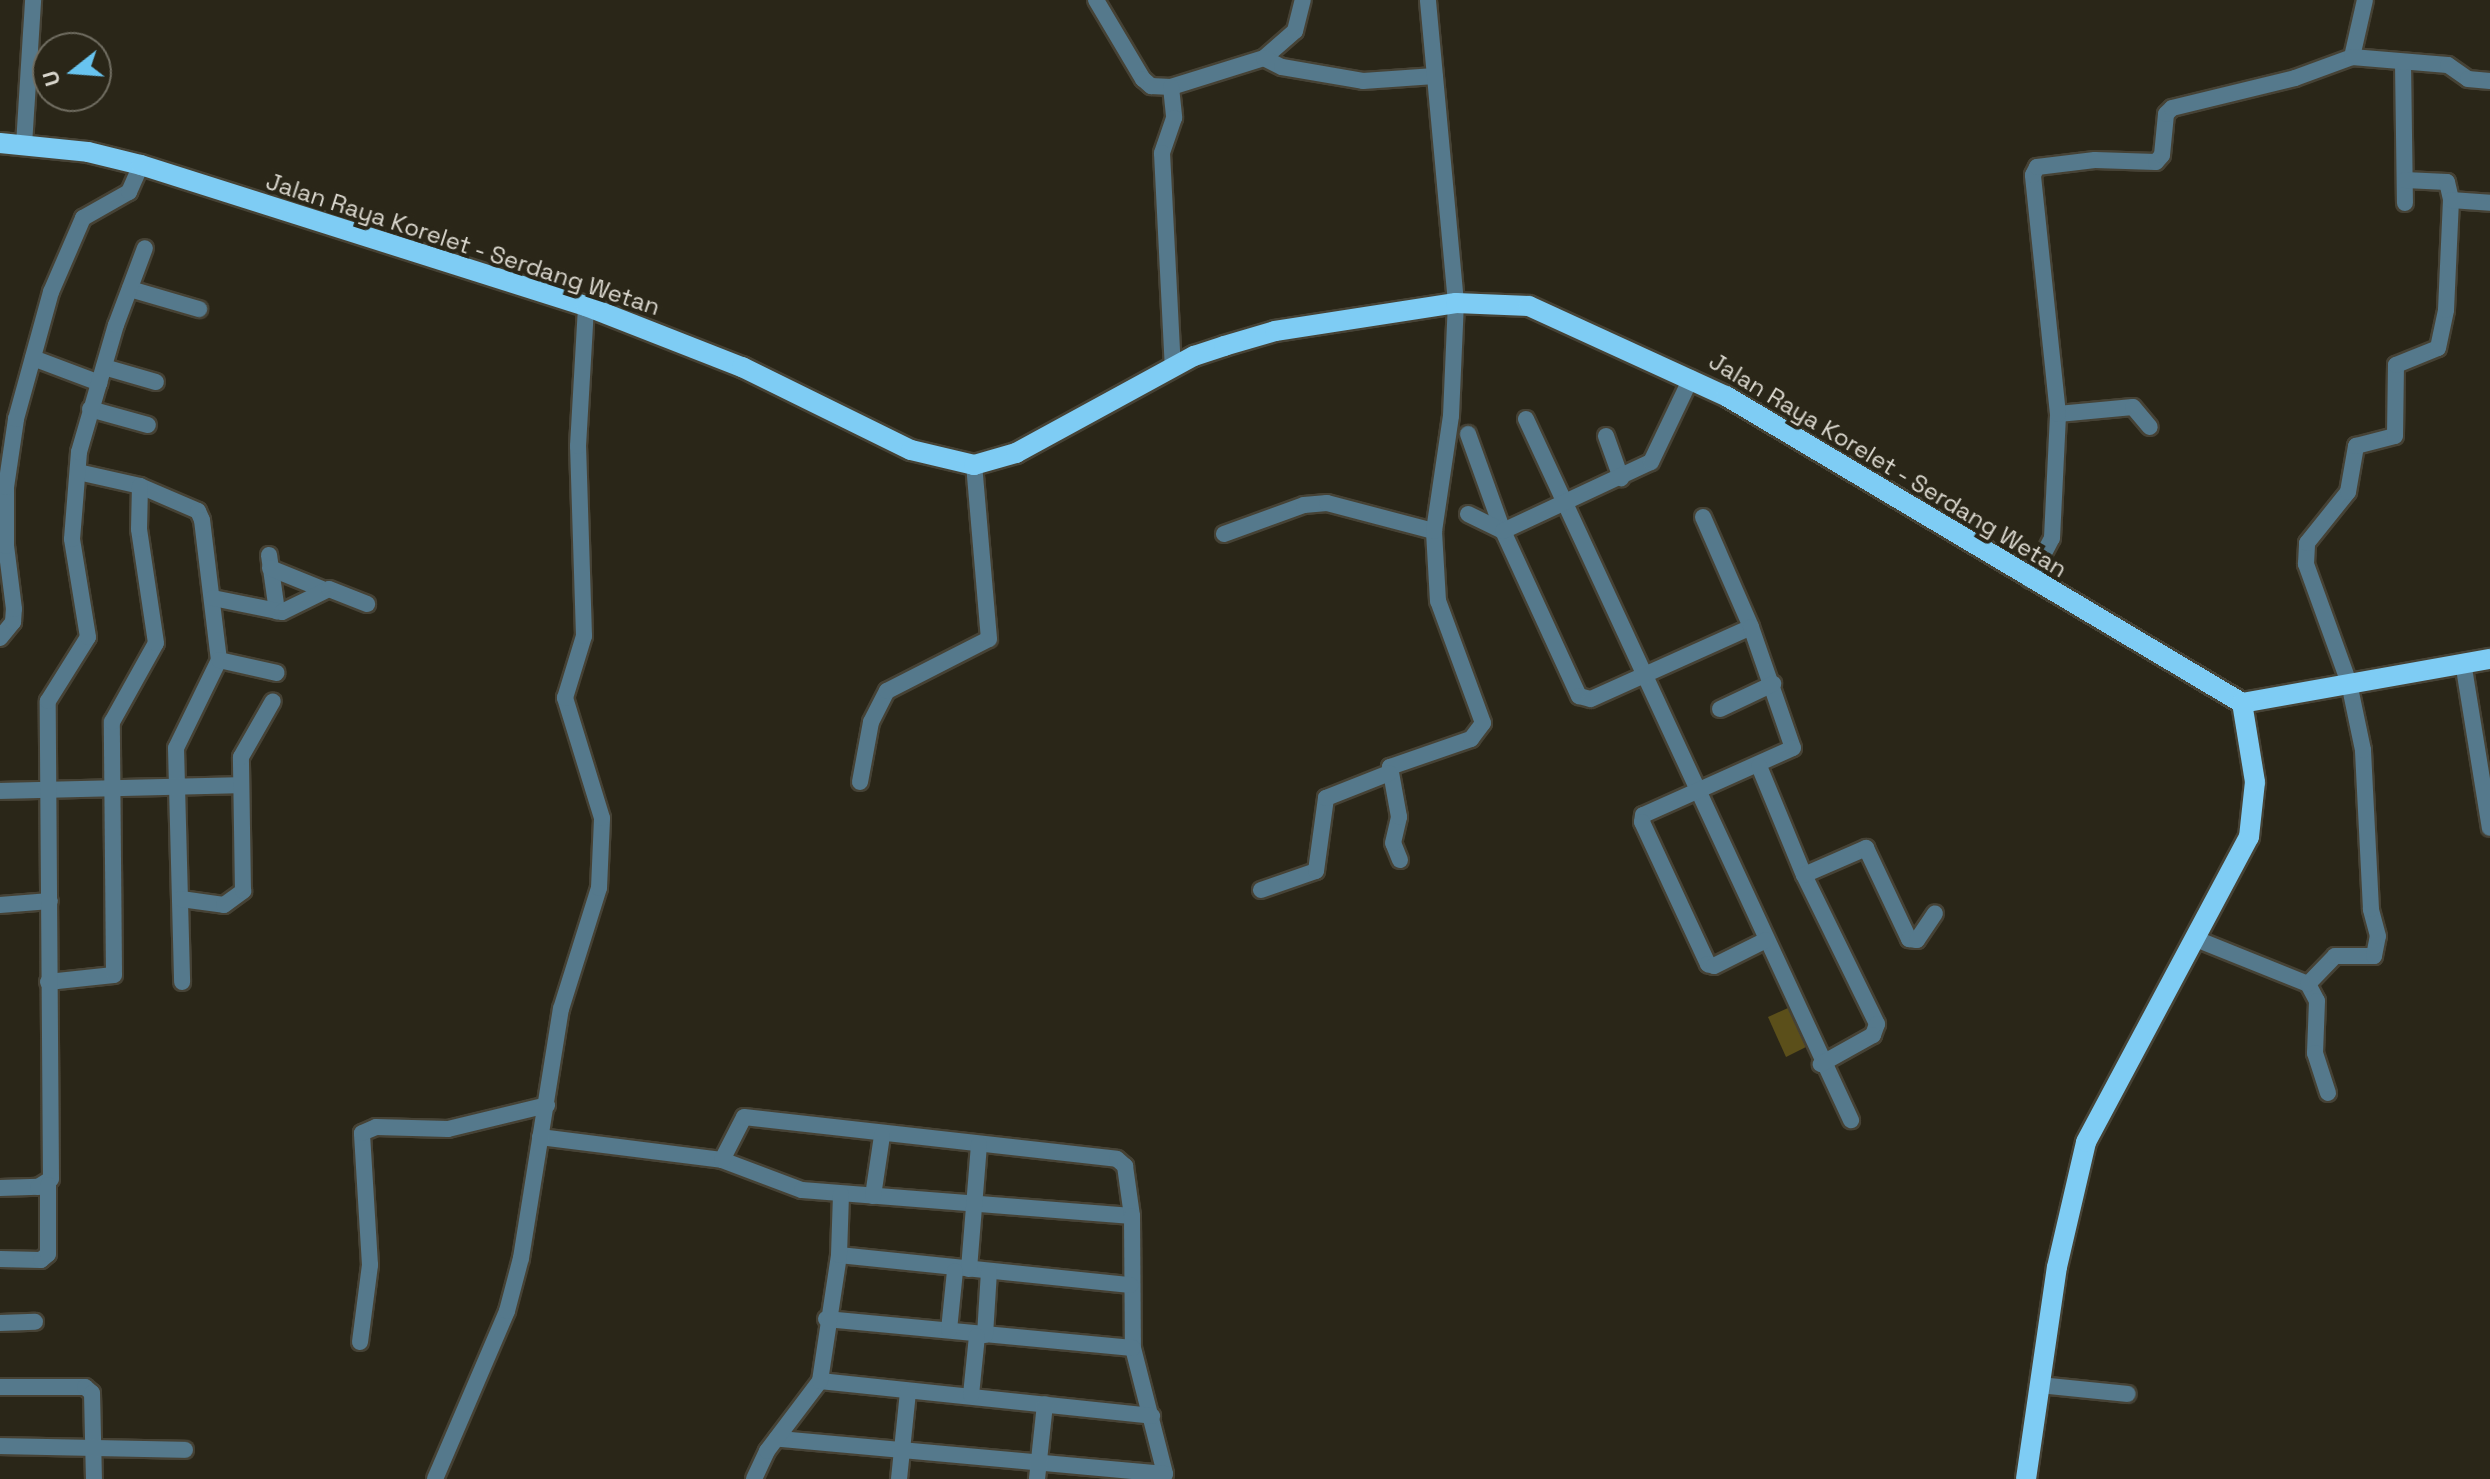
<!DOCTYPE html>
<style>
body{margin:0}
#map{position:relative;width:2490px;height:1479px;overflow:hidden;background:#2a2618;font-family:"Space Grotesk",sans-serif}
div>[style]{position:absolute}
.green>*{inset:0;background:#5b4f1a}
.roads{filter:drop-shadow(2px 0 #464235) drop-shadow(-2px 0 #464235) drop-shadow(0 2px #464235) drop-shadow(0 -2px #464235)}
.street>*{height:16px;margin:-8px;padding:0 8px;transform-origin:8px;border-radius:8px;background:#55798c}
.primary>*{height:20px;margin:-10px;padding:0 10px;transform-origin:10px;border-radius:10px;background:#7eccf4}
span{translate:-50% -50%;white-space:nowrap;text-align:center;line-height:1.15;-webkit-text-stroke:8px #2a2618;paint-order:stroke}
.street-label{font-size:24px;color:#dad7ce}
.north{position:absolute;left:32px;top:32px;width:80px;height:80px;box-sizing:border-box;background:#2a2618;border:2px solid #706d61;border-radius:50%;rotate:253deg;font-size:22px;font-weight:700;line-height:32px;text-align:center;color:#dad7ce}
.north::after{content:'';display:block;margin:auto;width:28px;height:36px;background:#68c4f0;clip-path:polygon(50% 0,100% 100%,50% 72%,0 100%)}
</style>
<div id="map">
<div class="green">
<div style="clip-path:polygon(1788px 1008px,1806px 1047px,1786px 1057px,1768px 1017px)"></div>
</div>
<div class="roads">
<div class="street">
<div style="left:1096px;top:0;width:92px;rotate:59.3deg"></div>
<div style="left:1143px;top:79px;width:11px;rotate:41deg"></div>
<div style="left:1151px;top:86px;width:20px;rotate:3deg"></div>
<div style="left:1171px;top:87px;width:97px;rotate:-17.3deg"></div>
<div style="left:1264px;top:58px;width:41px;rotate:-41.1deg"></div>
<div style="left:1295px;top:31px;width:32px;rotate:-76deg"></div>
<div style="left:2352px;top:57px;width:58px;rotate:-77.2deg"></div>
<div style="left:1264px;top:58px;width:20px;rotate:27deg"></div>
<div style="left:1282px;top:67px;width:82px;rotate:9.8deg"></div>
<div style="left:1363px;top:81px;width:72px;rotate:-4deg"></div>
<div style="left:2403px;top:63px;width:140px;rotate:89.2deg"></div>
<div style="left:1171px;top:87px;width:31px;rotate:84deg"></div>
<div style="left:1174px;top:118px;width:37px;rotate:109deg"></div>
<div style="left:1162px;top:153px;width:215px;rotate:87.1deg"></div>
<div style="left:24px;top:145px;width:145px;rotate:-86.4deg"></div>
<div style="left:2405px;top:180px;width:42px;rotate:2.7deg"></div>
<div style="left:2447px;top:182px;width:18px;rotate:77deg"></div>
<div style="left:130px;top:289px;width:72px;rotate:16.2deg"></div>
<div style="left:33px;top:358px;width:71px;rotate:20.7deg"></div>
<div style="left:104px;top:367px;width:54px;rotate:16.1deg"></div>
<div style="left:90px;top:409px;width:60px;rotate:15.4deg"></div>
<div style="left:2058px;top:414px;width:75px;rotate:-5.3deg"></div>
<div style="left:2133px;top:407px;width:26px;rotate:50deg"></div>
<div style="left:1526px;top:419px;width:773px;rotate:65.13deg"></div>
<div style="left:1468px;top:434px;width:103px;rotate:70.2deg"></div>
<div style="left:1503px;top:531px;width:182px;rotate:65.3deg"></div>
<div style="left:1579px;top:696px;width:12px;rotate:14deg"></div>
<div style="left:1591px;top:699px;width:175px;rotate:-24.2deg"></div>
<div style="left:1606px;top:436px;width:45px;rotate:70.3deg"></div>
<div style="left:78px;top:472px;width:64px;rotate:12.7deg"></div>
<div style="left:140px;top:486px;width:63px;rotate:23.3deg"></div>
<div style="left:198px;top:511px;width:10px;rotate:66deg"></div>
<div style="left:202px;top:520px;width:141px;rotate:83.1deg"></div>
<div style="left:219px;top:660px;width:98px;rotate:116deg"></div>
<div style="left:176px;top:748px;width:234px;rotate:88.5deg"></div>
<div style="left:1468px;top:514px;width:39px;rotate:26deg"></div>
<div style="left:1503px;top:531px;width:163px;rotate:-25deg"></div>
<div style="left:1651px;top:462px;width:93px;rotate:-64.5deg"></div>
<div style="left:1703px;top:517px;width:120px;rotate:66.4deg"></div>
<div style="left:1751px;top:627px;width:128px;rotate:70.9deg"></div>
<div style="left:1793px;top:748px;width:164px;rotate:155.9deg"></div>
<div style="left:1643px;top:815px;width:7px;rotate:98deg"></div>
<div style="left:1642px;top:822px;width:157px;rotate:65.1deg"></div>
<div style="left:1708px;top:964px;width:6px;rotate:18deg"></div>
<div style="left:1714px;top:966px;width:58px;rotate:-26.6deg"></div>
<div style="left:1224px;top:534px;width:85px;rotate:-19.9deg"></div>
<div style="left:1304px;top:505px;width:23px;rotate:-5deg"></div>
<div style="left:1327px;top:503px;width:111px;rotate:14.7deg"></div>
<div style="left:269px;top:555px;width:57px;rotate:81.9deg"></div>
<div style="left:270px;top:568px;width:56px;rotate:22deg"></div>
<div style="left:2030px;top:580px;width:47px;rotate:-62.4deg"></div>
<div style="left:2052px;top:538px;width:124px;rotate:-87.2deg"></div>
<div style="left:2058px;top:414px;width:240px;rotate:-96deg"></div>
<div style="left:2033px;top:175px;width:9px;rotate:-63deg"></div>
<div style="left:2037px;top:167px;width:58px;rotate:-6.9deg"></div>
<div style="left:2095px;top:160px;width:61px;rotate:1.9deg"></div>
<div style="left:2156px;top:162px;width:9px;rotate:-49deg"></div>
<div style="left:2162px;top:155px;width:41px;rotate:-84.4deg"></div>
<div style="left:2166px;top:114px;width:8px;rotate:-45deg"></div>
<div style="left:2172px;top:108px;width:127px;rotate:-13.7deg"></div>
<div style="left:2295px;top:78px;width:61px;rotate:-20.2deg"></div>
<div style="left:2352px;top:57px;width:96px;rotate:4.8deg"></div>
<div style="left:2448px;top:65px;width:24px;rotate:35deg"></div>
<div style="left:2468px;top:79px;width:22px;rotate:5deg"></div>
<div style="left:213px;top:598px;width:70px;rotate:11.5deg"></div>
<div style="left:282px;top:612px;width:52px;rotate:-26.1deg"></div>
<div style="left:329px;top:589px;width:41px;rotate:21.5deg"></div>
<div style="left:0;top:638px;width:21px;rotate:-51deg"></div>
<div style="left:13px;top:622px;width:13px;rotate:-86deg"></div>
<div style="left:14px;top:609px;width:64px;rotate:-97.2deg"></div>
<div style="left:6px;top:546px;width:59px;rotate:-90deg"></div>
<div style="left:6px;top:487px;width:69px;rotate:-81.6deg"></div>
<div style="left:16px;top:419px;width:132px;rotate:-74.6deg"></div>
<div style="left:51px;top:292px;width:81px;rotate:-66.6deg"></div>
<div style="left:83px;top:218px;width:53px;rotate:-29.5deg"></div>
<div style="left:129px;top:192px;width:30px;rotate:-66deg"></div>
<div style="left:219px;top:660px;width:59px;rotate:12.6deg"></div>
<div style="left:2463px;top:662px;width:168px;rotate:80.8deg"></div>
<div style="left:1720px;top:709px;width:59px;rotate:-25.3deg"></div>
<div style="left:1759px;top:766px;width:118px;rotate:67.6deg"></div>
<div style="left:1804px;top:875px;width:166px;rotate:63.9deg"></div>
<div style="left:1877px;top:1024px;width:12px;rotate:110deg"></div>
<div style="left:1873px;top:1035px;width:60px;rotate:150.9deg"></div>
<div style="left:860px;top:782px;width:61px;rotate:-79.6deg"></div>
<div style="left:871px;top:722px;width:35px;rotate:-63deg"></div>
<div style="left:887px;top:691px;width:114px;rotate:-27deg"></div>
<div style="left:989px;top:639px;width:175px;rotate:-94.9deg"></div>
<div style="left:0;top:791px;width:239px;rotate:-1.4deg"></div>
<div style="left:1400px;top:860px;width:18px;rotate:-112deg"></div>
<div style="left:1393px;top:843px;width:27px;rotate:-77deg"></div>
<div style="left:1399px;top:817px;width:51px;rotate:-100.2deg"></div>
<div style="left:1390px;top:767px;width:86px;rotate:-19.1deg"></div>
<div style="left:1471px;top:739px;width:20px;rotate:-53deg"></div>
<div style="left:1483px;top:723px;width:130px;rotate:-110.2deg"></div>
<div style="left:1438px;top:601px;width:70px;rotate:-93.3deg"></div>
<div style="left:1434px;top:531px;width:116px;rotate:-81.6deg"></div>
<div style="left:1451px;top:416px;width:113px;rotate:-87.5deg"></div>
<div style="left:1456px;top:303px;width:304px;rotate:-95.3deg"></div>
<div style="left:1804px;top:875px;width:68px;rotate:-23.5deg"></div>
<div style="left:1866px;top:848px;width:101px;rotate:64.7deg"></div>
<div style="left:1909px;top:939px;width:8px;rotate:7deg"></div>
<div style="left:1917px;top:940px;width:32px;rotate:-56deg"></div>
<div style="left:1261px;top:890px;width:58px;rotate:-19.1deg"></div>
<div style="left:1316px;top:871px;width:74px;rotate:-82.2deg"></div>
<div style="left:1326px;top:798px;width:68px;rotate:-21.6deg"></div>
<div style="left:181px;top:899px;width:43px;rotate:7.9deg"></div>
<div style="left:224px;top:905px;width:24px;rotate:-36deg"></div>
<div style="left:243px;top:891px;width:134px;rotate:-90.9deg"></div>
<div style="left:241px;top:757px;width:64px;rotate:-60.3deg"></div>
<div style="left:0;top:905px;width:50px;rotate:-4.6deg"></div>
<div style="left:2196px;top:939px;width:121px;rotate:21.9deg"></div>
<div style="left:2308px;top:984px;width:19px;rotate:62deg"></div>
<div style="left:2317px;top:1001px;width:52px;rotate:92.2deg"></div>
<div style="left:2315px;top:1053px;width:42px;rotate:72deg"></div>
<div style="left:48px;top:982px;width:66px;rotate:-6.1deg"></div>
<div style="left:114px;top:975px;width:253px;rotate:-90.5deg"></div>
<div style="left:112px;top:722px;width:90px;rotate:-60.9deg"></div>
<div style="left:156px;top:643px;width:115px;rotate:-98.5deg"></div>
<div style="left:139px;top:529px;width:43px;rotate:-88.7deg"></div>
<div style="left:2308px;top:984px;width:39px;rotate:-46deg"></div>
<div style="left:2335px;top:956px;width:39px"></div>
<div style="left:2374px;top:956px;width:20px;rotate:-79deg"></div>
<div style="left:2378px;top:936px;width:28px;rotate:-105deg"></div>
<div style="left:2371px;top:909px;width:159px;rotate:-92.9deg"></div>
<div style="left:2363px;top:750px;width:68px;rotate:-101.8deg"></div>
<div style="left:2349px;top:683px;width:127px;rotate:-109.9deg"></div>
<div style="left:2306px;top:564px;width:21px;rotate:-87deg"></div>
<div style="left:2307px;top:543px;width:65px;rotate:-51.2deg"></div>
<div style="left:2348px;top:492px;width:47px;rotate:-80.1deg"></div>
<div style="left:2356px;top:446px;width:40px;rotate:-14.4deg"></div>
<div style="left:2395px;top:436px;width:71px;rotate:-89.2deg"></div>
<div style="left:2396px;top:365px;width:45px;rotate:-22deg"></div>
<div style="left:2438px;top:348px;width:39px;rotate:-78deg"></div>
<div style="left:2446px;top:310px;width:110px;rotate:-87.4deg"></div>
<div style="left:2451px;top:200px;width:39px;rotate:4deg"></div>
<div style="left:540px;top:1137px;width:183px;rotate:7.2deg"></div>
<div style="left:722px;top:1160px;width:85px;rotate:20.6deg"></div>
<div style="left:802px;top:1190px;width:331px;rotate:4.5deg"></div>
<div style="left:722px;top:1160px;width:48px;rotate:-62.9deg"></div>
<div style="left:744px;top:1117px;width:375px;rotate:6.4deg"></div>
<div style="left:1117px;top:1159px;width:11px;rotate:41deg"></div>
<div style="left:1125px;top:1166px;width:50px;rotate:82deg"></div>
<div style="left:1132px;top:1216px;width:132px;rotate:89.6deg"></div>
<div style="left:1133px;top:1348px;width:130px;rotate:75.7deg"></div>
<div style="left:1165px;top:1474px;width:390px;rotate:-174.8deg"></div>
<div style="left:0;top:1188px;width:38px;rotate:-2deg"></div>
<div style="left:38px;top:1187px;width:15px;rotate:-32deg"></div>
<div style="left:51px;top:1179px;width:478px;rotate:-90.4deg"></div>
<div style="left:48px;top:701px;width:75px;rotate:-58deg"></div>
<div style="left:88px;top:637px;width:99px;rotate:-99.3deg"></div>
<div style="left:72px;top:539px;width:87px;rotate:-85.4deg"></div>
<div style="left:79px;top:452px;width:132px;rotate:-73.8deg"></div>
<div style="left:116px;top:325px;width:82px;rotate:-69.4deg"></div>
<div style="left:873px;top:1196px;width:61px;rotate:-81.5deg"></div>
<div style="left:839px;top:1255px;width:293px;rotate:5.9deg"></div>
<div style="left:0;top:1259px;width:41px;rotate:1.4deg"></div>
<div style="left:41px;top:1260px;width:9px;rotate:-41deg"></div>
<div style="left:48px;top:1254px;width:69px;rotate:-90deg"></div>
<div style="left:969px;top:1269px;width:125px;rotate:-85.4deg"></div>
<div style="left:826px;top:1319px;width:308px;rotate:5.4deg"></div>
<div style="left:0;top:1323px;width:35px;rotate:-2deg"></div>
<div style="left:949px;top:1330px;width:59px;rotate:-84.2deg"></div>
<div style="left:985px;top:1335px;width:64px;rotate:-86.4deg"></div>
<div style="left:360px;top:1342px;width:78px;rotate:-82.6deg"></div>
<div style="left:370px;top:1265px;width:132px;rotate:-93.5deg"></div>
<div style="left:362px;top:1133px;width:15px;rotate:-23deg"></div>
<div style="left:376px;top:1127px;width:72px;rotate:1.6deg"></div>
<div style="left:448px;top:1129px;width:102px;rotate:-13.6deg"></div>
<div style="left:820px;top:1381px;width:334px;rotate:6deg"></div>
<div style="left:2040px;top:1385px;width:88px;rotate:5.8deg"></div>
<div style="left:0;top:1387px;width:85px"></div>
<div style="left:85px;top:1387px;width:9px;rotate:41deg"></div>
<div style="left:92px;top:1393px;width:86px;rotate:88.7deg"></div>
<div style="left:971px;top:1395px;width:59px;rotate:-84.2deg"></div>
<div style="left:0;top:1446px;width:185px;rotate:1.2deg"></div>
<div style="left:435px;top:1479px;width:183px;rotate:-66.8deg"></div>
<div style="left:507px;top:1311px;width:55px;rotate:-75.2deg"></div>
<div style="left:521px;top:1258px;width:252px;rotate:-80.9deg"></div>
<div style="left:561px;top:1009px;width:127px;rotate:-72.6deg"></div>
<div style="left:599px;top:888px;width:70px;rotate:-87.5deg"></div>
<div style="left:602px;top:818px;width:126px;rotate:-107.1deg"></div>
<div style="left:565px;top:698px;width:65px;rotate:-73deg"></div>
<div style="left:584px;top:636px;width:190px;rotate:-91.8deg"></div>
<div style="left:578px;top:446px;width:140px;rotate:-86.7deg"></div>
<div style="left:754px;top:1479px;width:31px;rotate:-65deg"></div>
<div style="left:767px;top:1451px;width:88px;rotate:-52.9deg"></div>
<div style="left:820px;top:1381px;width:127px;rotate:-81.4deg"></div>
<div style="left:839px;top:1255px;width:61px;rotate:-88.1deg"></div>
<div style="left:899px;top:1479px;width:87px;rotate:-84.1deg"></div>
<div style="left:1037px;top:1479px;width:75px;rotate:-83.9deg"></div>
</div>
<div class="primary">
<div style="left:0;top:143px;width:88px;rotate:5.8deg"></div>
<div style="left:88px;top:152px;width:55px;rotate:13.8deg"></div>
<div style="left:141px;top:165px;width:467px;rotate:17.6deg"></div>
<div style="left:586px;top:306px;width:168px;rotate:21.4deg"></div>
<div style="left:742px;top:367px;width:188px;rotate:26.2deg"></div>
<div style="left:911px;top:450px;width:65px;rotate:13.4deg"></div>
<div style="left:974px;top:465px;width:44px;rotate:-15.9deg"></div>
<div style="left:1016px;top:453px;width:203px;rotate:-28.6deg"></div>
<div style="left:1194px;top:356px;width:32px;rotate:-18deg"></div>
<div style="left:1224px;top:346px;width:53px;rotate:-16.4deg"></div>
<div style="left:1275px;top:331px;width:183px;rotate:-8.8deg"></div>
<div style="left:1456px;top:303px;width:73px;rotate:2.4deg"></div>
<div style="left:1529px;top:306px;width:217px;rotate:24.6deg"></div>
<div style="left:1726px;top:396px;width:600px;rotate:30.75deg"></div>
<div style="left:2242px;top:703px;width:252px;rotate:-10.1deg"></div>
<div style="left:2026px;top:1479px;width:214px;rotate:-81.7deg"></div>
<div style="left:2057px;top:1267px;width:128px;rotate:-76.9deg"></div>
<div style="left:2086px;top:1142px;width:346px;rotate:-61.9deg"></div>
<div style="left:2249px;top:837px;width:55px;rotate:-83.8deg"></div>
<div style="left:2255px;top:782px;width:80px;rotate:-99.3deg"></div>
</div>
</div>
<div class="street-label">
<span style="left:463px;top:244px;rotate:18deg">Jalan Raya Korelet - Serdang Wetan</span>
<span style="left:1888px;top:465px;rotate:31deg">Jalan Raya Korelet - Serdang Wetan</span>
</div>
<div class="north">U</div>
</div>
